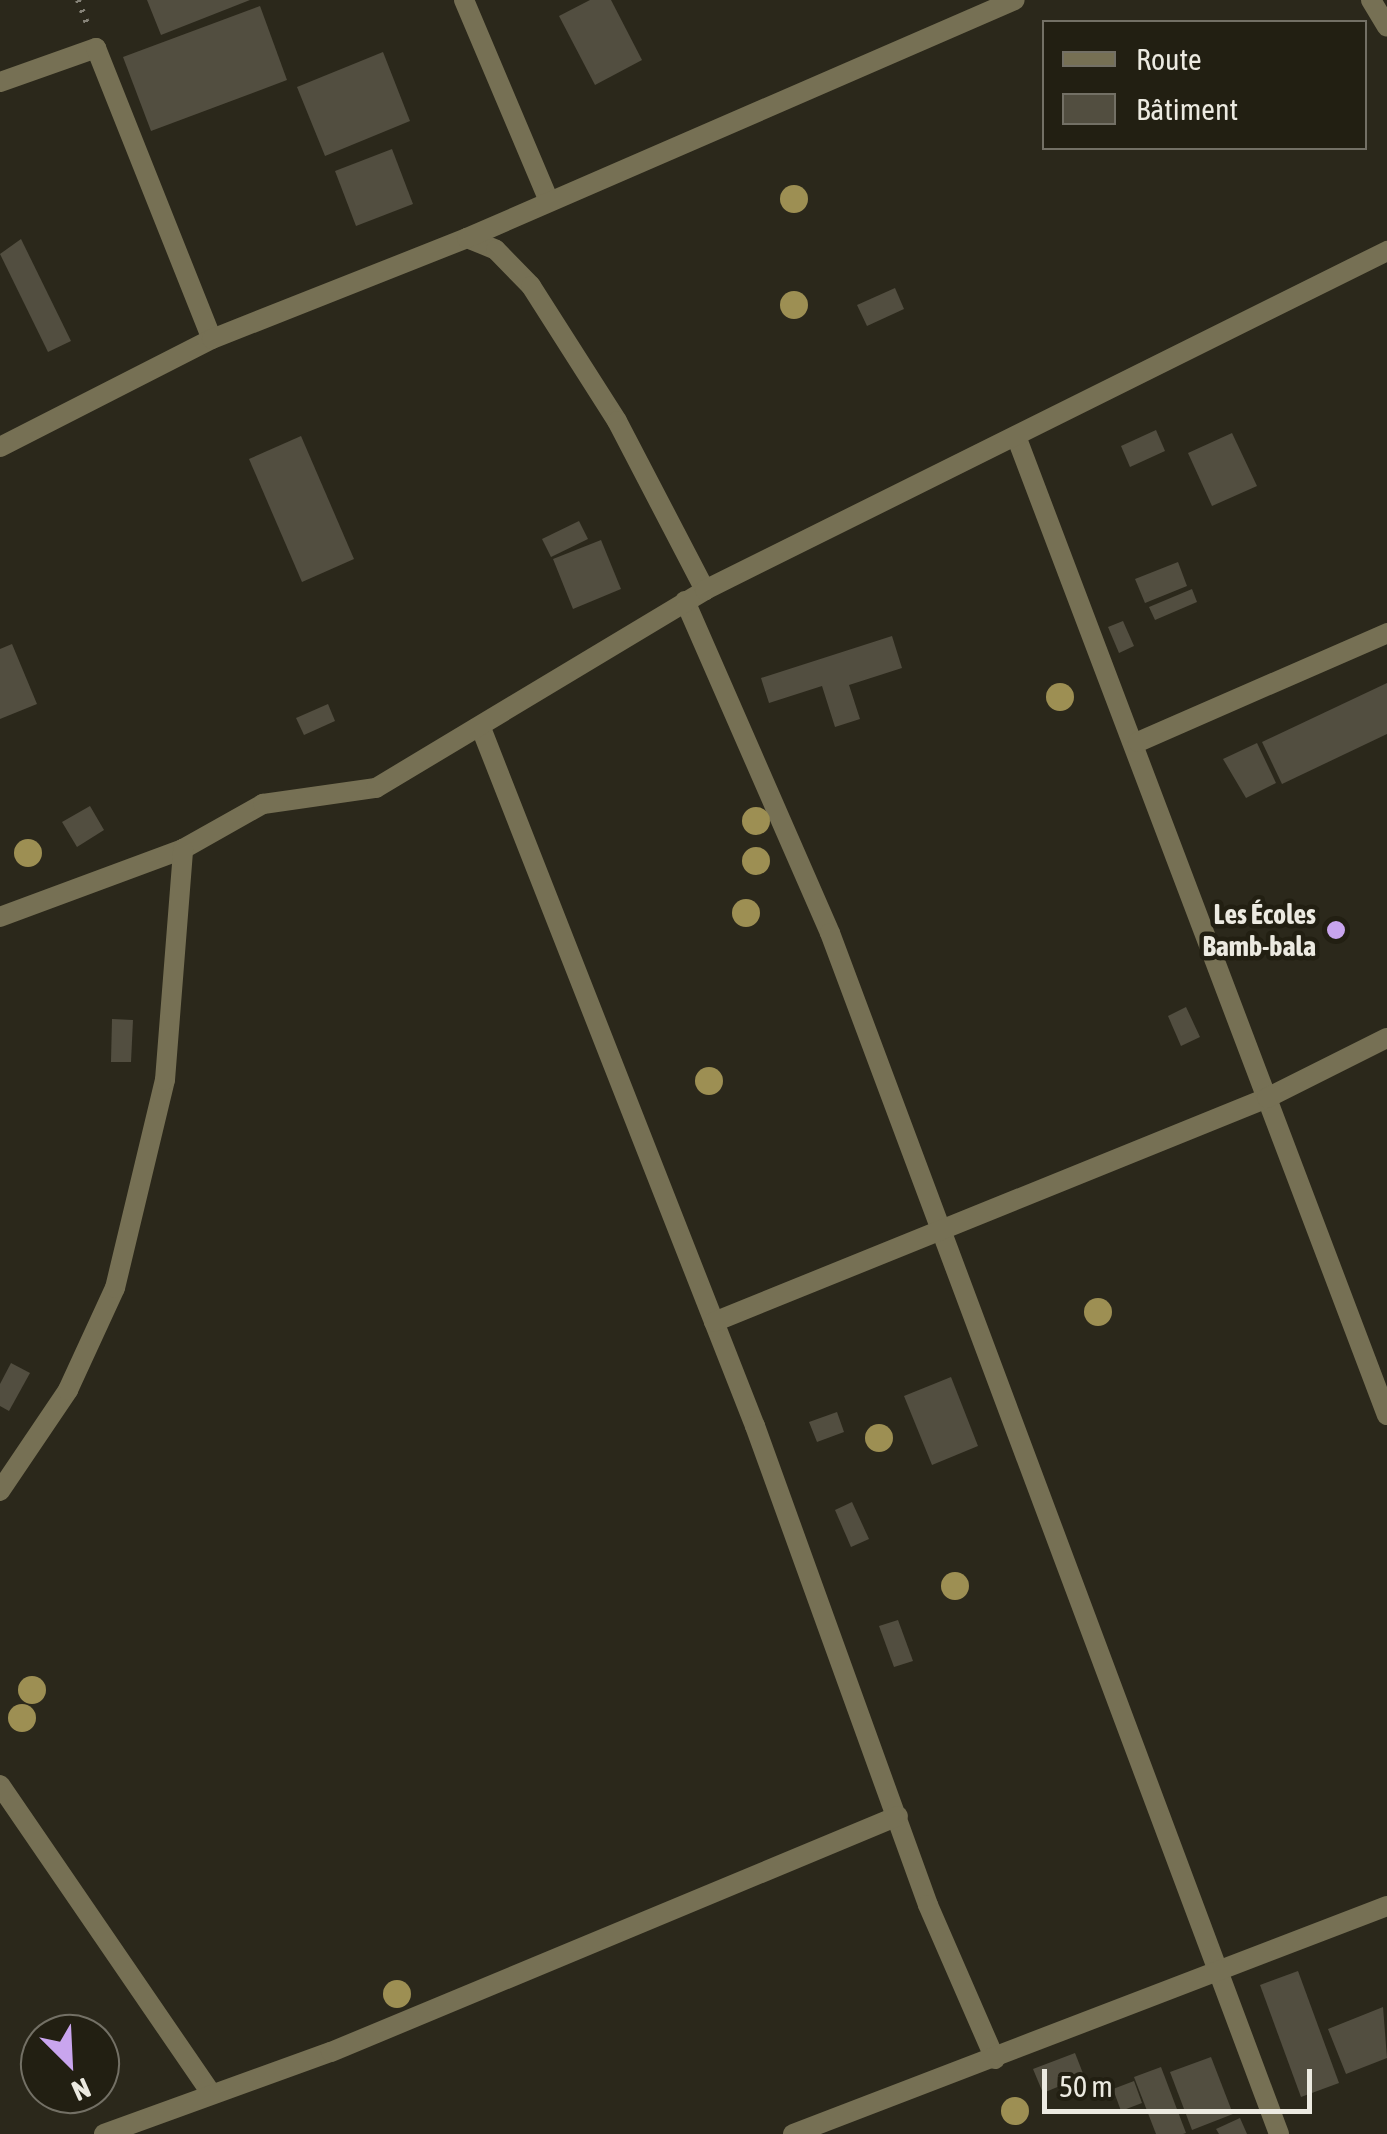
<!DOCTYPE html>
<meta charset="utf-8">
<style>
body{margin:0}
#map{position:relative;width:1387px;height:2134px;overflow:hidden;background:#2b281b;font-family:"Asap Condensed",sans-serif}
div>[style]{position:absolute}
.building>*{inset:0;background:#524e40}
.path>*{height:6px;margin-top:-3px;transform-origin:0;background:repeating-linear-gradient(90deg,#858277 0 2.5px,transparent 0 10.5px)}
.minor>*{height:20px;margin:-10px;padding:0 10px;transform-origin:10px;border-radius:10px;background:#767054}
.trees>*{width:28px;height:28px;margin:-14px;border-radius:50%;background:#9d8f53}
.dots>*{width:28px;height:28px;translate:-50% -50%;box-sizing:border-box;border:5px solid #221f12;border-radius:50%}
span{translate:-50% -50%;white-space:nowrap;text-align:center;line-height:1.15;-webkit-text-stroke:9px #221f12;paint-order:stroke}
.poi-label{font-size:28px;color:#eceae1;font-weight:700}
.right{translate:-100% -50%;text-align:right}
.legend{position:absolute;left:1042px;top:20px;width:325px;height:130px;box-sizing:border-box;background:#221f12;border:2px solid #737065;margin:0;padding:12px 18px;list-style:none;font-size:30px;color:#eceae1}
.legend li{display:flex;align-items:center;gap:20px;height:50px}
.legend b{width:50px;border:2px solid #737065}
.north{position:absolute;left:20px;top:2014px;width:100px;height:100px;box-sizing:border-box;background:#221f12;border:2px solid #737065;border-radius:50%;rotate:156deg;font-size:28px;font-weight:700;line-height:40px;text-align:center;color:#eceae1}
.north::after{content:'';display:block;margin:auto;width:35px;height:45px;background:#c9a5ee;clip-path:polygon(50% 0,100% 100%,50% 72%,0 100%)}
.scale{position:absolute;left:1042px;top:2069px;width:270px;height:45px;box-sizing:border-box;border:5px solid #eceae1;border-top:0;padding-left:12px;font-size:30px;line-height:35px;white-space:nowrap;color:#eceae1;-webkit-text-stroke:8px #221f12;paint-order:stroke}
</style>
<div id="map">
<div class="building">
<div style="clip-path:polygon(147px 0,250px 0,161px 35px)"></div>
<div style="clip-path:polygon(590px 0,611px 0,642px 60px,595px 85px,559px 16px)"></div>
<div style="clip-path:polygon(260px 6px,287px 80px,151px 131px,123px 57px)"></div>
<div style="clip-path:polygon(383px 52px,410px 121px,325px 156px,297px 87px)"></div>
<div style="clip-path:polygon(392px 149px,413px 204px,356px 226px,335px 171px)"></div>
<div style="clip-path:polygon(21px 239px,71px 341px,48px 352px,0 254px)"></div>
<div style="clip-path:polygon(895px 288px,904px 309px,867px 326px,857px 305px)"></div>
<div style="clip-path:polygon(1156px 430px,1165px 451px,1130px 467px,1121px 446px)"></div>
<div style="clip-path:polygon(1232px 433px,1257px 486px,1212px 506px,1188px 453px)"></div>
<div style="clip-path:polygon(301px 436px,354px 559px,302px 582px,249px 459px)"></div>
<div style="clip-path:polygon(579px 521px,588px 539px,551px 557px,542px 539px)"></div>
<div style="clip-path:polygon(601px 540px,621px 589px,573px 609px,553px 559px)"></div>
<div style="clip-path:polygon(1178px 562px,1187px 586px,1145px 603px,1135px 579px)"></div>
<div style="clip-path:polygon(1192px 589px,1197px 602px,1155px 620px,1149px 607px)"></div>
<div style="clip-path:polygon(1123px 621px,1134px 646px,1119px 653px,1108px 627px)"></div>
<div style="clip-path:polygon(892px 636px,902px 668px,849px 685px,860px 719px,835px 727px,822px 686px,769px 703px,761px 678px)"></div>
<div style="clip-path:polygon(12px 644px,37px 704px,0 719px,0 649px)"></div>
<div style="clip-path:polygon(1387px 683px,1387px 734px,1282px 784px,1262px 742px)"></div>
<div style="clip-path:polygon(328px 704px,335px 721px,304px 735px,296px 718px)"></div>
<div style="clip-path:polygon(1257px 743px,1276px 783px,1246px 798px,1223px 759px)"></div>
<div style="clip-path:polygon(90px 806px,104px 830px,77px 847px,62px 822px)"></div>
<div style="clip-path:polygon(1186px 1007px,1200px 1037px,1181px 1046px,1168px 1016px)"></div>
<div style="clip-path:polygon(112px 1019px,133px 1020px,131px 1062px,111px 1062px)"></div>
<div style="clip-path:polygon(11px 1363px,30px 1373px,9px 1411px,0 1406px,0 1384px)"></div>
<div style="clip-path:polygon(951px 1377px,978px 1446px,932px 1465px,904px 1396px)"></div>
<div style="clip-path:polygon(837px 1412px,844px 1432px,817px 1442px,809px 1422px)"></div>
<div style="clip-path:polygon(852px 1502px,869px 1539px,851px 1547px,835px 1510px)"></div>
<div style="clip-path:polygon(898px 1620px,913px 1661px,894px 1667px,879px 1626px)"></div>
<div style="clip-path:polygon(1298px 1971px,1339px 2083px,1301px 2097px,1260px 1985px)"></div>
<div style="clip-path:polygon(1383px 2007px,1387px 2058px,1346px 2074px,1328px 2029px)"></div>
<div style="clip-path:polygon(1075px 2053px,1084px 2076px,1043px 2093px,1033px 2069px)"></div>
<div style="clip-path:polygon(1211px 2057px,1233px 2114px,1192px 2130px,1170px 2072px)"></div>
<div style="clip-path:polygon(1161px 2067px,1186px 2133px,1183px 2134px,1156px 2134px,1134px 2077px)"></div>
<div style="clip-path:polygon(1134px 2081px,1142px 2103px,1121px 2111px,1113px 2089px)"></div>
<div style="clip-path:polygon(1240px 2118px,1247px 2134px,1219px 2134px,1216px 2129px)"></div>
</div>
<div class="path">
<div style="left:78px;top:0;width:26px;rotate:69deg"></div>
</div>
<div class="minor">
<div style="left:464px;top:0;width:216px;rotate:67.1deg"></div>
<div style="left:1371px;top:0;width:31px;rotate:59deg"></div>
<div style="left:0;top:82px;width:102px;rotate:-19.5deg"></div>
<div style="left:96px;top:48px;width:313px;rotate:68.3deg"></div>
<div style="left:467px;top:238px;width:31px;rotate:22deg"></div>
<div style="left:496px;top:250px;width:50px;rotate:45.8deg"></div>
<div style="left:531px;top:286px;width:160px;rotate:57.5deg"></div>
<div style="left:617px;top:421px;width:191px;rotate:62.5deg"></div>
<div style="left:1016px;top:436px;width:1047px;rotate:69.25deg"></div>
<div style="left:0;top:447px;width:238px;rotate:-27deg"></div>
<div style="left:212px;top:339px;width:274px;rotate:-21.6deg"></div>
<div style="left:467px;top:238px;width:597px;rotate:-23.48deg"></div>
<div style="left:685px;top:601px;width:362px;rotate:66.4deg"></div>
<div style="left:830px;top:933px;width:1282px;rotate:69.5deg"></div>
<div style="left:481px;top:728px;width:750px;rotate:68.57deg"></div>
<div style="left:755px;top:1426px;width:509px;rotate:70.14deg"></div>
<div style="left:928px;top:1905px;width:168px;rotate:66.5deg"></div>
<div style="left:1138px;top:742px;width:272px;rotate:-23.6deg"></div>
<div style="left:0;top:917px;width:195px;rotate:-20.4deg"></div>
<div style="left:183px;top:849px;width:92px;rotate:-29.4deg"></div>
<div style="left:263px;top:804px;width:114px;rotate:-8.1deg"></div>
<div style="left:376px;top:788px;width:384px;rotate:-31deg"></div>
<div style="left:705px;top:590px;width:762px;rotate:-26.43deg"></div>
<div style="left:714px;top:1322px;width:597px;rotate:-22.05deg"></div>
<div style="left:1267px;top:1098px;width:134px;rotate:-26.6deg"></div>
<div style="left:0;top:1491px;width:122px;rotate:-56deg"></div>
<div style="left:68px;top:1390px;width:112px;rotate:-65.3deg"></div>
<div style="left:115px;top:1288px;width:214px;rotate:-76.5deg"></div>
<div style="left:165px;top:1080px;width:232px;rotate:-85.5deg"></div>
<div style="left:0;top:1785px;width:372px;rotate:55.6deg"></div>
<div style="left:104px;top:2134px;width:241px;rotate:-19.9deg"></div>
<div style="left:331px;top:2052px;width:614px;rotate:-22.6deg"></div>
<div style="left:793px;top:2134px;width:636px;rotate:-21deg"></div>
</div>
<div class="trees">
<div style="left:794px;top:199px"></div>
<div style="left:794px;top:305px"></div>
<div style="left:1060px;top:697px"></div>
<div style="left:756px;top:821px"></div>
<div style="left:28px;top:853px"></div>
<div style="left:756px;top:861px"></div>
<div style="left:746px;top:913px"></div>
<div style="left:709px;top:1081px"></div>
<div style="left:1098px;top:1312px"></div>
<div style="left:879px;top:1438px"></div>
<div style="left:955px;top:1586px"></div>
<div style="left:32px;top:1690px"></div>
<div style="left:22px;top:1718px"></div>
<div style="left:397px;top:1994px"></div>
<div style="left:1015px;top:2111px"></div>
</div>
<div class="dots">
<div style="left:1336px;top:930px;background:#c9a5ee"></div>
</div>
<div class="poi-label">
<span class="right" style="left:1316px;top:930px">Les Écoles<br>Bamb-bala</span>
</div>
<ul class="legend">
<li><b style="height:12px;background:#767054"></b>Route</li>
<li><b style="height:28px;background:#524e40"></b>Bâtiment</li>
</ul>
<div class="north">N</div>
<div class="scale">50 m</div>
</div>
